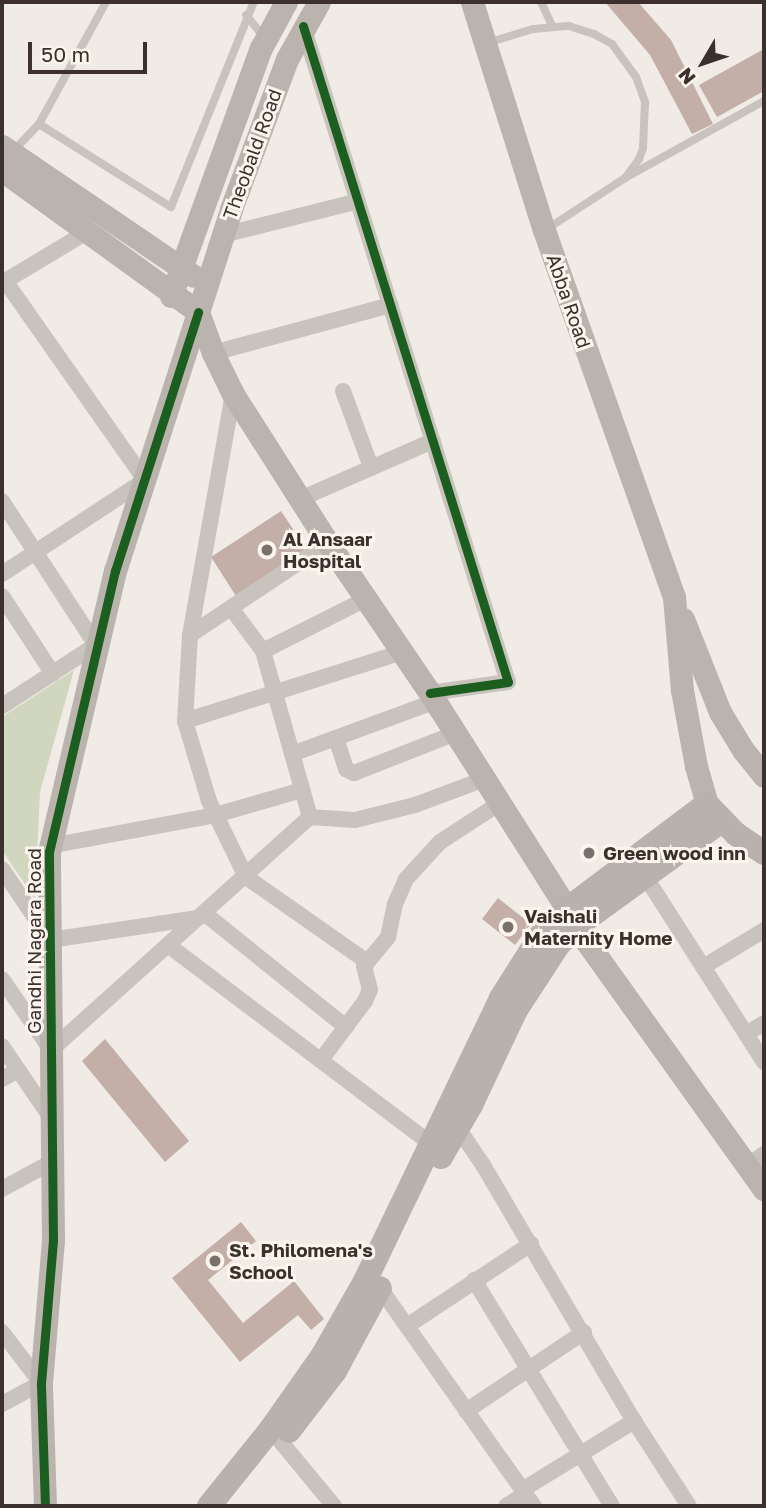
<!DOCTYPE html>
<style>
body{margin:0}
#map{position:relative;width:766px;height:1508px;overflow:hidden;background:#f0ebe5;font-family:"Golos Text",sans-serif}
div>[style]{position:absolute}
.green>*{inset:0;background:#d1d6bf}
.building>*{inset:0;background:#c3afa7}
.lane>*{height:8px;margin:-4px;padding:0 4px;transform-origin:4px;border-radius:4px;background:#c9c3be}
.street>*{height:16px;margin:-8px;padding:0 8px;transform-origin:8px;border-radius:8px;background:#c9c3be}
.secondary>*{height:23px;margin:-11.5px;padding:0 11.5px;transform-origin:11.5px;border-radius:11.5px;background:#bab3ae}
.primary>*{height:24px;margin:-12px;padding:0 12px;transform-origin:12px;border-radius:12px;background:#b8b1ad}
.cycleway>*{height:9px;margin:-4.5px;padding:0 4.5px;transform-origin:4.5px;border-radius:4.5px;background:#1b5e20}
.dots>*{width:19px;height:19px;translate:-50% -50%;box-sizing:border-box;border:4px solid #fbf5ee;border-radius:50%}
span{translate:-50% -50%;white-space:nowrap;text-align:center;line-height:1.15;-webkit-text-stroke:6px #fbf5ee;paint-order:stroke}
.street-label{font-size:19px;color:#3b302b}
.poi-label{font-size:19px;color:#3b302b;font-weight:700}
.left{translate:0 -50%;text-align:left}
.frame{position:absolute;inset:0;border:4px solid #3b302b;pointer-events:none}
.north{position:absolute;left:668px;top:28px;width:70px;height:70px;-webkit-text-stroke:5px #fbf5ee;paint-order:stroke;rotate:231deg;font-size:19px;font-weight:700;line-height:28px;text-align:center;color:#3b302b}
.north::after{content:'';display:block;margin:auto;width:24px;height:32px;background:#3b302b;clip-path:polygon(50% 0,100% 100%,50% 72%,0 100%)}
.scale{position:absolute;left:28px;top:42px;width:119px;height:32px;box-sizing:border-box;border:4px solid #3b302b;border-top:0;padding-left:9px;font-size:21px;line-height:24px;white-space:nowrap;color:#3b302b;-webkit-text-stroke:5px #fbf5ee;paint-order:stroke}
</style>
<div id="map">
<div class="green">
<div style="clip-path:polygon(74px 670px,40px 792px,35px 899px,2px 850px,2px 717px)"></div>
</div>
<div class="building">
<div style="clip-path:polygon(605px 2px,638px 2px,671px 40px,713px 124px,692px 134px,650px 55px)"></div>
<div style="clip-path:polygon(764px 49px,764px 91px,717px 117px,699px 85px)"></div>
<div style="clip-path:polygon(281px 511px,307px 550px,236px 596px,211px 557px)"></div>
<div style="clip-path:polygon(498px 898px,531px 924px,515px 945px,482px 919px)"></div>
<div style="clip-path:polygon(105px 1039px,189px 1141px,165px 1162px,82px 1061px)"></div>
<div style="clip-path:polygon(241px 1222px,256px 1241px,208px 1280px,243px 1323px,294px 1281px,324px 1319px,311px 1330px,298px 1315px,240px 1362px,172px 1278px)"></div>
</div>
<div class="lane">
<div style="left:541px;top:2px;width:26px;rotate:65deg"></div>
<div style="left:246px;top:15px;width:28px;rotate:51deg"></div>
<div style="left:487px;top:43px;width:48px;rotate:-16.9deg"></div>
<div style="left:533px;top:29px;width:36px;rotate:-5deg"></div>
<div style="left:569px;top:26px;width:26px;rotate:18deg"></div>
<div style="left:594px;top:34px;width:21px;rotate:29deg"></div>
<div style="left:612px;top:44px;width:41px;rotate:54deg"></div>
<div style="left:636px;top:77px;width:27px;rotate:70deg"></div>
<div style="left:645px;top:102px;width:46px;rotate:92.5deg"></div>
<div style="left:643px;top:148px;width:12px;rotate:110deg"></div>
<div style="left:639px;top:159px;width:24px;rotate:126deg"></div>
<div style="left:39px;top:124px;width:156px;rotate:32.2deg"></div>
<div style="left:171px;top:207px;width:221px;rotate:-68deg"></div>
<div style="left:14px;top:150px;width:36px;rotate:-46deg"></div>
<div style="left:39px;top:124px;width:139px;rotate:-61.2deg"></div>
<div style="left:547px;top:229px;width:93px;rotate:-33.2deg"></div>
<div style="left:625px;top:178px;width:159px;rotate:-29deg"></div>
</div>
<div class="street">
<div style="left:303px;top:26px;width:687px;rotate:72.65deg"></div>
<div style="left:508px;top:682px;width:79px;rotate:172deg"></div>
<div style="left:223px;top:235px;width:139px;rotate:-14.1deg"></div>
<div style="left:2px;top:283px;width:99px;rotate:-31deg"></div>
<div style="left:213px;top:353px;width:184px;rotate:-15.1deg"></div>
<div style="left:343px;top:391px;width:81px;rotate:69.8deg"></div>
<div style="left:233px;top:394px;width:245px;rotate:100.1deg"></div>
<div style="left:190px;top:635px;width:86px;rotate:93.3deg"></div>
<div style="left:185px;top:721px;width:84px;rotate:73.3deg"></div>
<div style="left:209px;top:801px;width:85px;rotate:64deg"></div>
<div style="left:246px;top:877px;width:146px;rotate:35deg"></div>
<div style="left:300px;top:499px;width:145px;rotate:-23.6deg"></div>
<div style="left:2px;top:501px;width:172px;rotate:56.9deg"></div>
<div style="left:96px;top:645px;width:112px;rotate:147deg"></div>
<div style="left:2px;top:574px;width:171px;rotate:-33.3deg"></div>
<div style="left:145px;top:480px;width:243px;rotate:-125.1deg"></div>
<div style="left:2px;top:596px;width:93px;rotate:56.8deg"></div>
<div style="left:231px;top:608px;width:54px;rotate:53.3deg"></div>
<div style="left:263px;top:651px;width:173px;rotate:74.2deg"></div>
<div style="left:190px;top:635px;width:166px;rotate:-33.7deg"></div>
<div style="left:263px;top:651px;width:115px;rotate:-26.8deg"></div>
<div style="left:185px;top:721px;width:228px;rotate:-17.6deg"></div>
<div style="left:336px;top:738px;width:33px;rotate:72deg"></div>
<div style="left:346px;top:769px;width:9px;rotate:27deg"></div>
<div style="left:354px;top:773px;width:110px;rotate:-21.4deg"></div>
<div style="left:292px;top:754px;width:153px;rotate:-20.2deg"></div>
<div style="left:50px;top:846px;width:168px;rotate:-10.6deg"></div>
<div style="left:215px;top:815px;width:91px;rotate:-16deg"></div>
<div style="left:2px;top:869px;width:86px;rotate:55.9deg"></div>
<div style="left:50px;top:940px;width:150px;rotate:-8.5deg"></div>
<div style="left:645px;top:876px;width:221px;rotate:57.4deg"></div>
<div style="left:204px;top:913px;width:182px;rotate:38.8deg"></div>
<div style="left:168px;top:945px;width:338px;rotate:37.1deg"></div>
<div style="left:703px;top:967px;width:71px;rotate:-31.2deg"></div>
<div style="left:2px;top:979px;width:86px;rotate:55.4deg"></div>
<div style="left:51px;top:1050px;width:348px;rotate:-42deg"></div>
<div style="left:310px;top:817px;width:45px;rotate:3.8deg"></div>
<div style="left:355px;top:820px;width:62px;rotate:-14deg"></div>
<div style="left:415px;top:805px;width:75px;rotate:-20.4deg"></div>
<div style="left:746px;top:1034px;width:21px;rotate:-31deg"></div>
<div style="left:2px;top:1046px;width:87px;rotate:55.8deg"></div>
<div style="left:321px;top:1060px;width:74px;rotate:-53.3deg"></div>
<div style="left:365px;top:1001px;width:12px;rotate:-66deg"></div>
<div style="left:370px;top:990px;width:25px;rotate:-104deg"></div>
<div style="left:364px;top:966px;width:38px;rotate:-50deg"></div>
<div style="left:388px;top:937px;width:34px;rotate:-78deg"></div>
<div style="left:395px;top:904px;width:27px;rotate:-66deg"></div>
<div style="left:406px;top:879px;width:50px;rotate:-47.4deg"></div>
<div style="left:440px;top:842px;width:72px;rotate:-33deg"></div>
<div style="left:2px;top:1079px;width:18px;rotate:-29deg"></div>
<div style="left:458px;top:1128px;width:45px;rotate:56deg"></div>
<div style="left:483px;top:1165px;width:297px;rotate:59.5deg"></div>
<div style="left:634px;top:1421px;width:101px;rotate:57.1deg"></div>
<div style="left:748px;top:1166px;width:20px;rotate:-37deg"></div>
<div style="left:2px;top:1189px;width:57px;rotate:-28.4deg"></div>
<div style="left:474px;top:1280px;width:265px;rotate:58.6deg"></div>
<div style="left:380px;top:1288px;width:267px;rotate:54.8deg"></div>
<div style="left:407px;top:1326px;width:149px;rotate:-33.5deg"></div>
<div style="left:2px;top:1332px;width:64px;rotate:52.6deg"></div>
<div style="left:41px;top:1383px;width:44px;rotate:151.7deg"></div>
<div style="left:466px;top:1411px;width:142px;rotate:-33.8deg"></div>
<div style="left:281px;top:1442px;width:83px;rotate:50.4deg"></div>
<div style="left:522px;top:1490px;width:132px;rotate:-31.6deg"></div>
<div style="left:506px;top:1506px;width:22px;rotate:-32deg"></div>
</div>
<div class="secondary">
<div style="left:472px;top:2px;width:239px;rotate:72.5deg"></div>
<div style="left:544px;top:230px;width:389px;rotate:70.5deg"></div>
<div style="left:674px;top:597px;width:93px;rotate:85.1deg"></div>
<div style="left:682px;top:690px;width:77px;rotate:79.6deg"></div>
<div style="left:696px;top:766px;width:40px;rotate:74deg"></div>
<div style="left:2px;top:146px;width:231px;rotate:34.2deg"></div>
<div style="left:2px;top:170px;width:242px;rotate:35.9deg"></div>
<div style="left:198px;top:312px;width:44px;rotate:69.9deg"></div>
<div style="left:213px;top:353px;width:46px;rotate:64deg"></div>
<div style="left:233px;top:394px;width:177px;rotate:57.5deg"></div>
<div style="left:328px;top:543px;width:181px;rotate:55.8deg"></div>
<div style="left:430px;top:693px;width:256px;rotate:57.6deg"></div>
<div style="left:171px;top:296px;width:264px;rotate:-70.1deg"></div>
<div style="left:261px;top:48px;width:52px;rotate:-61.5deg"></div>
<div style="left:683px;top:619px;width:100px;rotate:68.3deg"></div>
<div style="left:720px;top:712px;width:44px;rotate:58.8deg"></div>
<div style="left:743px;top:750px;width:33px;rotate:51deg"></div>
<div style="left:576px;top:927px;width:323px;rotate:54.4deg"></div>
<div style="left:45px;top:1506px;width:123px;rotate:-91.9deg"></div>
<div style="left:41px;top:1383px;width:143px;rotate:-85.2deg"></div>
<div style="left:53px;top:1241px;width:389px;rotate:-90.6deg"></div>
<div style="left:49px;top:852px;width:289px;rotate:-76.8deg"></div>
<div style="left:115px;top:571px;width:380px;rotate:-72.2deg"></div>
<div style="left:231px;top:209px;width:160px;rotate:-69.5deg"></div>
<div style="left:287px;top:59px;width:65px;rotate:-60.7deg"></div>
</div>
<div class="primary">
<div style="left:441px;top:1157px;width:60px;rotate:-60deg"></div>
<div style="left:471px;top:1105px;width:105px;rotate:-64.7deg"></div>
<div style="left:516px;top:1010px;width:79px;rotate:-56.9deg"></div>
<div style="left:559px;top:944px;width:35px;rotate:-43deg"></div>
<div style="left:585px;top:920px;width:169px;rotate:-35.9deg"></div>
<div style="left:289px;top:1431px;width:76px;rotate:-52.5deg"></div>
<div style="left:335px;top:1371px;width:94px;rotate:-61.5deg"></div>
<div style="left:209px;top:1506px;width:99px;rotate:-51.2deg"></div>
<div style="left:271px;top:1429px;width:90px;rotate:-54.9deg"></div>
<div style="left:323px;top:1355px;width:85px;rotate:-60.4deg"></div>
<div style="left:365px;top:1281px;width:314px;rotate:-64.3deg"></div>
<div style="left:501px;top:998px;width:75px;rotate:-57.6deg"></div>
<div style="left:541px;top:935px;width:37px;rotate:-45deg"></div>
<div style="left:567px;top:909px;width:175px;rotate:-36.9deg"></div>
<div style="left:707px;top:804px;width:42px;rotate:46deg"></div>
<div style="left:736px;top:834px;width:34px;rotate:34deg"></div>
</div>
<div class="cycleway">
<div style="left:303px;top:26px;width:687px;rotate:72.65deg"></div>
<div style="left:508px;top:682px;width:79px;rotate:172deg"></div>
<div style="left:45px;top:1506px;width:123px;rotate:-91.9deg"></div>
<div style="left:41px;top:1383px;width:143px;rotate:-85.2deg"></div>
<div style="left:53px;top:1241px;width:389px;rotate:-90.6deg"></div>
<div style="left:49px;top:852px;width:289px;rotate:-76.8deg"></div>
<div style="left:115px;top:571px;width:272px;rotate:-72.2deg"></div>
</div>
<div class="dots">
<div style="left:267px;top:550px;background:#7a716c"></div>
<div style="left:589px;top:853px;background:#7a716c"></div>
<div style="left:508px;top:927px;background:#7a716c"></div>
<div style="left:215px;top:1261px;background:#7a716c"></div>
</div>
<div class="street-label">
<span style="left:252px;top:154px;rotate:-70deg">Theobald Road</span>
<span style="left:569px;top:301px;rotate:71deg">Abba Road</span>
<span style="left:34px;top:941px;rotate:-90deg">Gandhi Nagara Road</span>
</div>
<div class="poi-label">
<span class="left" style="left:283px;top:550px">Al Ansaar<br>Hospital</span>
<span class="left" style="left:603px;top:853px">Green wood inn</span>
<span class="left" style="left:524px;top:927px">Vaishali<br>Maternity Home</span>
<span class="left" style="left:229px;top:1261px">St. Philomena's<br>School</span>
</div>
<div class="frame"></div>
<div class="north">N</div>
<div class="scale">50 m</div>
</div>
